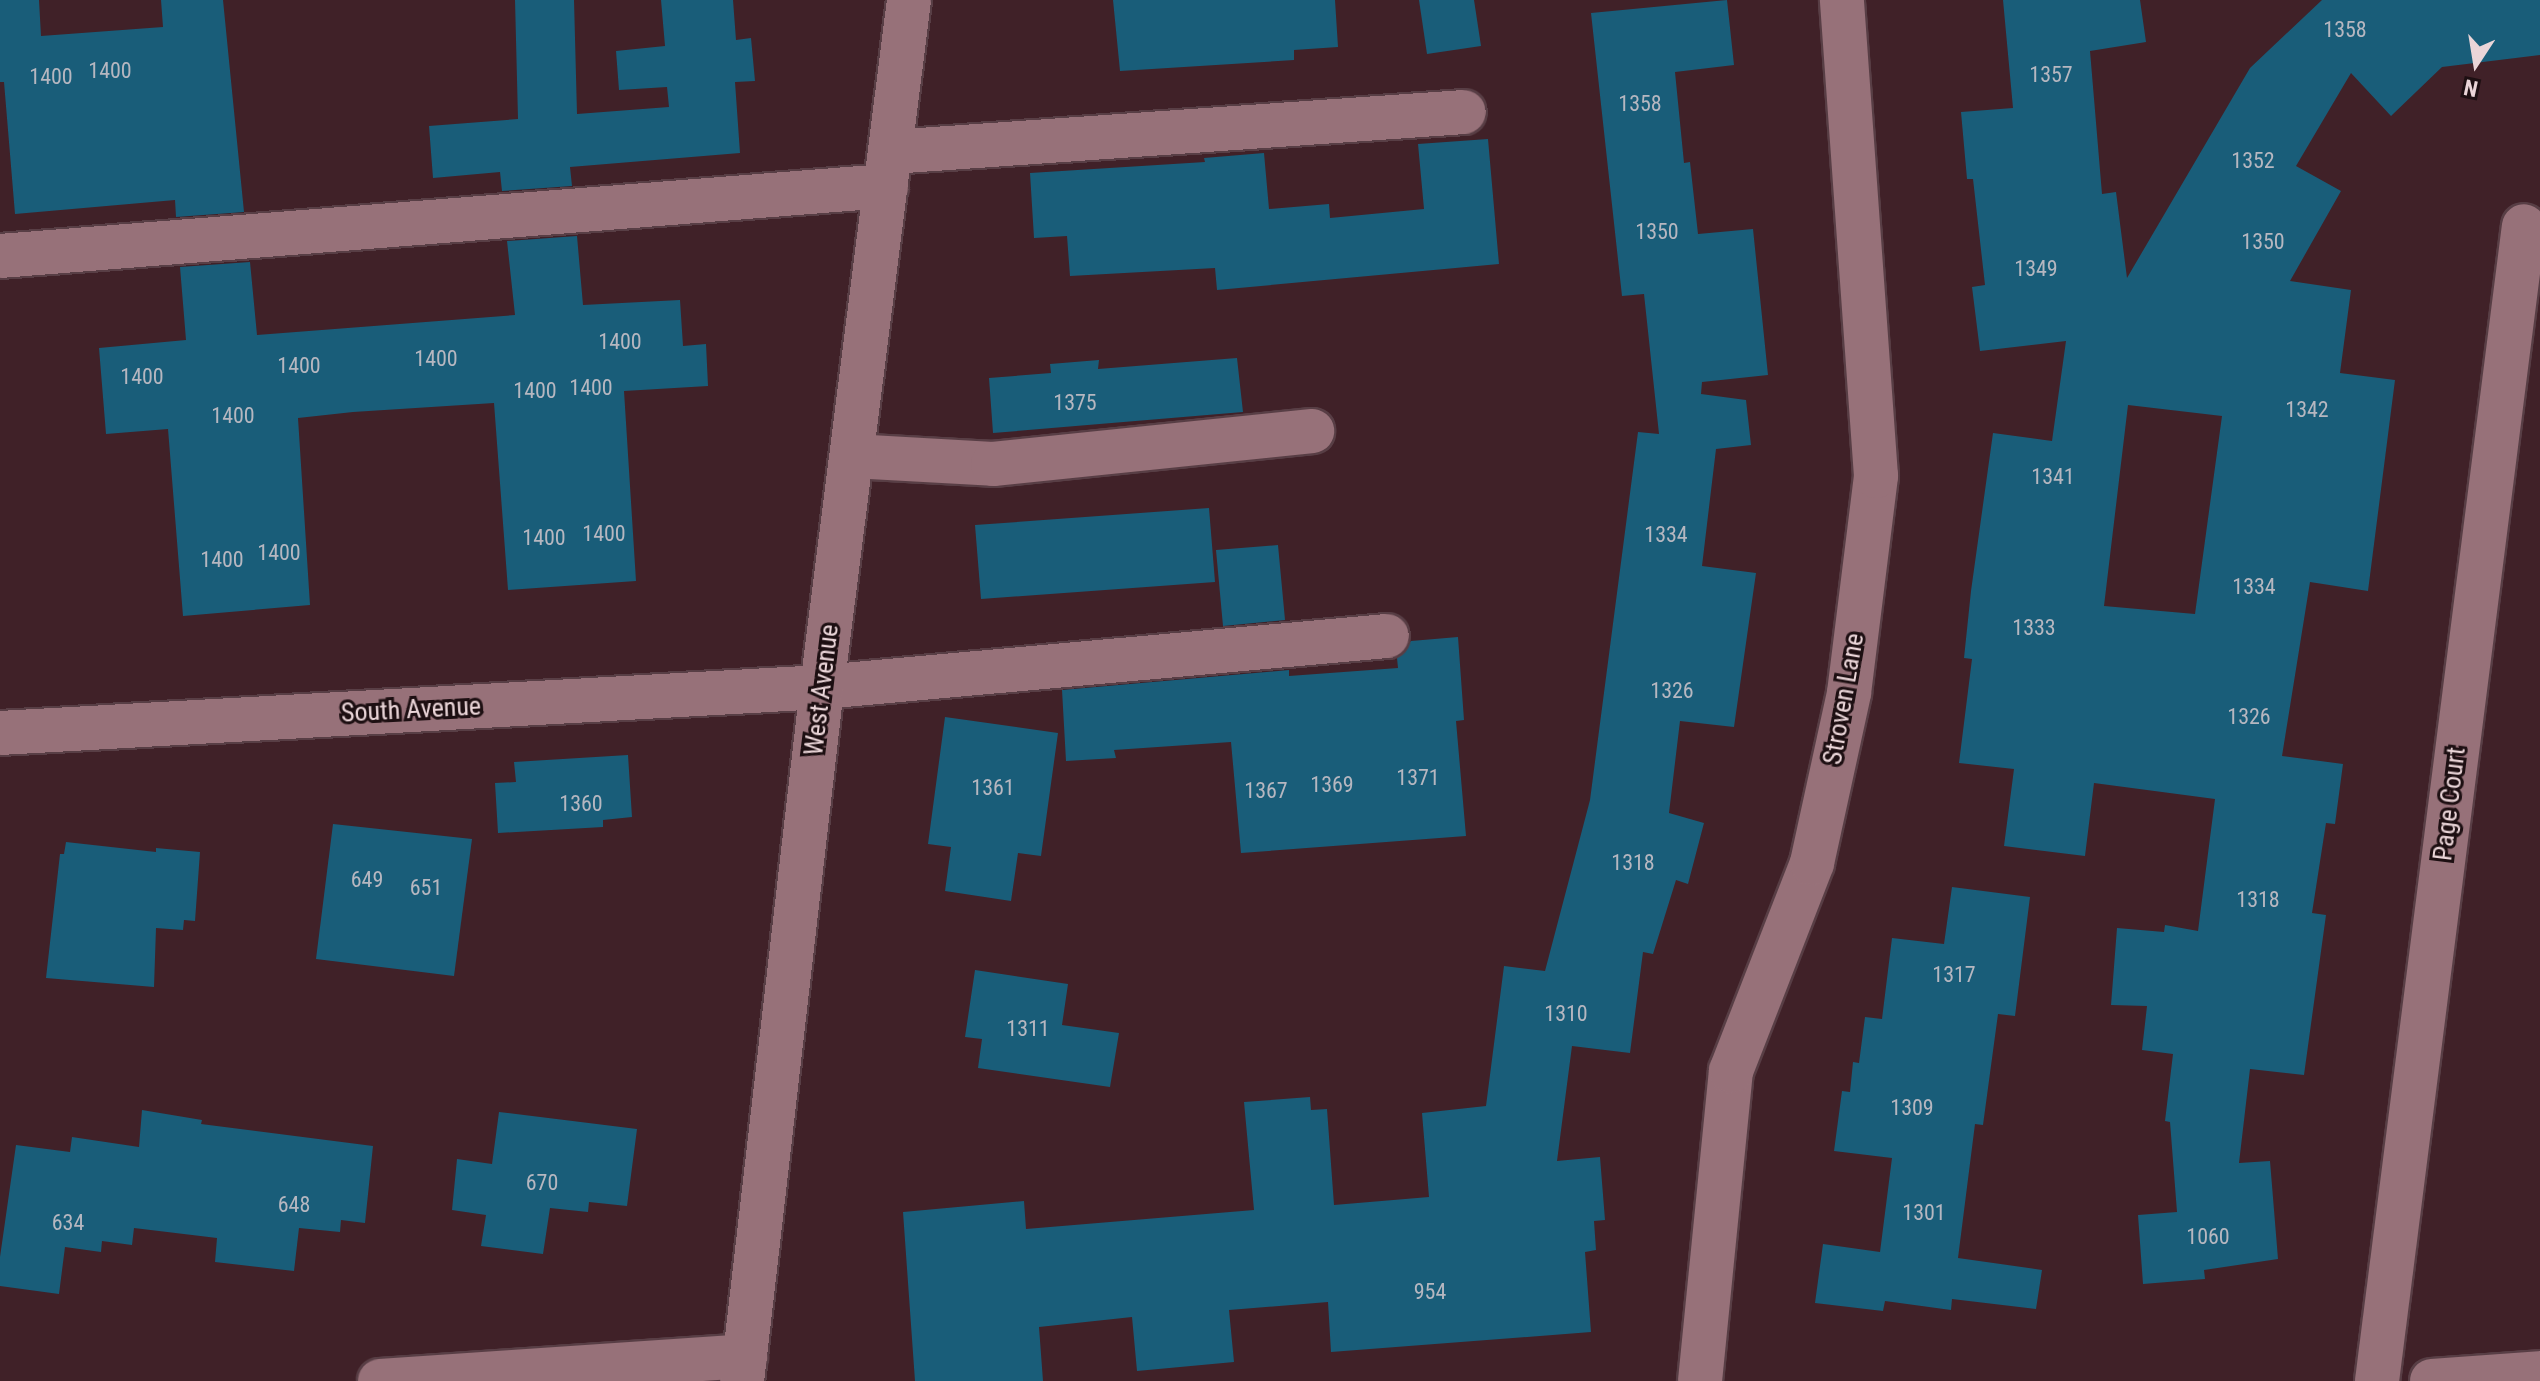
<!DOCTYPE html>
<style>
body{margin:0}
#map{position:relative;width:2540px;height:1381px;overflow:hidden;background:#402128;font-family:"Roboto Condensed",sans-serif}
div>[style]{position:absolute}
.building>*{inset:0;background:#195d79}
.roads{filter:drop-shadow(2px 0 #583e45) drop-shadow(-2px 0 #583e45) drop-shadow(0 2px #583e45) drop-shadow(0 -2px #583e45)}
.minor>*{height:44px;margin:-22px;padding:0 22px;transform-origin:22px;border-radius:22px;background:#977179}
span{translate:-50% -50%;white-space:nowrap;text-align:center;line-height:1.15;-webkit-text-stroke:6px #1d0f12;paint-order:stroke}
.number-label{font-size:22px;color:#b6b7c0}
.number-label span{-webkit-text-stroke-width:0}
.street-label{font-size:26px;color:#ead5d8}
.north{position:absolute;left:2436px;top:24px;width:80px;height:80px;-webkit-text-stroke:6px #1d0f12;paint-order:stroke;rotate:192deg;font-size:22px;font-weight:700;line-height:32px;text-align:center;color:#ead5d8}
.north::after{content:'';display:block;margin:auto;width:28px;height:36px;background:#ead5d8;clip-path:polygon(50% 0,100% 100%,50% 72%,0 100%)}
</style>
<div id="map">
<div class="building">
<div style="clip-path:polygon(0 0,39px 0,41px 36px,163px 27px,161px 0,223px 0,244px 212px,176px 217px,175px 200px,15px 214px,4px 82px,0 82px)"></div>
<div style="clip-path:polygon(515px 0,574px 0,577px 114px,669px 107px,667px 87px,619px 90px,616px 51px,665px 46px,661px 0,733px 0,736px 40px,751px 38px,755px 81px,735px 82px,740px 153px,570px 167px,572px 186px,502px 191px,500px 172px,433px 178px,429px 126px,518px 119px)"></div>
<div style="clip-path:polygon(1113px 0,1335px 0,1338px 47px,1294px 50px,1294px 60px,1120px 71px)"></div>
<div style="clip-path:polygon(1419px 0,1474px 0,1481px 46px,1427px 54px)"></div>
<div style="clip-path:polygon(1727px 0,1734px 65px,1675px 72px,1684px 163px,1690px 162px,1698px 234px,1753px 229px,1768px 375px,1702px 382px,1701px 394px,1746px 400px,1751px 445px,1716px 449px,1702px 566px,1756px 573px,1734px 727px,1680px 721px,1669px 813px,1704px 823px,1688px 884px,1676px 880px,1653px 954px,1643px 952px,1630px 1053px,1572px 1046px,1557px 1161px,1600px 1157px,1605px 1220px,1594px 1221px,1596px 1250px,1585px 1252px,1591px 1332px,1331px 1352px,1328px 1302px,1229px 1310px,1234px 1362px,1137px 1371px,1132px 1317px,1039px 1327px,1043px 1381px,915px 1381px,903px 1212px,1024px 1201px,1026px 1229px,1254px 1210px,1244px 1102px,1310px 1097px,1311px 1110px,1327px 1109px,1334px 1205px,1429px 1197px,1422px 1113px,1486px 1106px,1504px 966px,1545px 971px,1590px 800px,1638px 432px,1659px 434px,1644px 294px,1622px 296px,1591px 13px)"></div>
<div style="clip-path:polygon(evenodd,2003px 0,2140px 0,2146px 42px,2090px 51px,2102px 194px,2116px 192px,2127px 278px,2250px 68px,2322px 0,2540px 0,2540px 55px,2442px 67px,2391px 116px,2351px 73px,2296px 166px,2341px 191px,2290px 281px,2351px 290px,2340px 373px,2395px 380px,2368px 591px,2310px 582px,2282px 756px,2343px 764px,2335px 824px,2326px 823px,2312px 913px,2326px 915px,2304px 1075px,2250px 1069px,2239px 1163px,2270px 1161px,2278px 1259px,2204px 1270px,2205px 1279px,2143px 1284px,2138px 1215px,2177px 1212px,2170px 1122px,2165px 1121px,2173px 1054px,2142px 1050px,2147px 1006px,2111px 1005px,2117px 928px,2164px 932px,2165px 925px,2198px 931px,2215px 799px,2094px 783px,2085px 856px,2004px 846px,2014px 769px,1959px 763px,1972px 659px,1964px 658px,1971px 591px,1993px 433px,2052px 441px,2066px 341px,1980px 351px,1972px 287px,1985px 285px,1973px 179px,1967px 179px,1961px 112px,2013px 108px,2003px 0,2128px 405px,2222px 416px,2195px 614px,2104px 606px,2128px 405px)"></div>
<div style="clip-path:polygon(1488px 139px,1499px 264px,1217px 290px,1215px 268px,1070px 276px,1067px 236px,1034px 238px,1030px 173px,1205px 162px,1204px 158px,1264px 153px,1269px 209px,1329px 204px,1330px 218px,1424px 209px,1418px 144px)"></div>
<div style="clip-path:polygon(577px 236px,583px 305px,680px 300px,683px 346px,706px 344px,708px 386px,624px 391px,636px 581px,508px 590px,494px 403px,353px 412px,298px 418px,310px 605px,183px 616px,168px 429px,106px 434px,99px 348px,186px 340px,180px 267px,250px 262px,257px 335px,515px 315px,507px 241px)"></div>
<div style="clip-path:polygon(1237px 358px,1243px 412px,993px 433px,989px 378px,1051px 373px,1050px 364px,1099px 360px,1098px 369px)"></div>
<div style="clip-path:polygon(1209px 508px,1215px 582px,981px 599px,975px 525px)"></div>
<div style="clip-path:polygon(1278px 545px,1285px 620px,1223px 626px,1216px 550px)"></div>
<div style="clip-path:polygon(1458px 637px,1464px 720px,1456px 721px,1466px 836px,1241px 853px,1231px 742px,1114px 750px,1116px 758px,1066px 761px,1062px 690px,1289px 670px,1289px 676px,1398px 668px,1397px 658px,1411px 641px)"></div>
<div style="clip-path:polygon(945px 717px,1058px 733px,1041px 856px,1018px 853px,1011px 901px,945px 891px,951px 847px,928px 844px)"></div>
<div style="clip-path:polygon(628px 755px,632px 817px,603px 820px,603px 827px,498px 833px,495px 783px,516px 782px,514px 762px)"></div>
<div style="clip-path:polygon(333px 824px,472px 839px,454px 976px,316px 959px)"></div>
<div style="clip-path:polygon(66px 842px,156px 852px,156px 848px,200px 852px,195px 921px,184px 920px,183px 930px,156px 928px,154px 987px,46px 978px,60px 854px,64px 854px)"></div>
<div style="clip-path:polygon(1952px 887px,2030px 897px,2015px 1016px,1998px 1014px,1983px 1125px,1975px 1124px,1958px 1258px,2042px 1270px,2036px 1309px,1952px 1299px,1951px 1310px,1885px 1301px,1883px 1311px,1815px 1303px,1823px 1244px,1880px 1252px,1892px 1158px,1834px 1151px,1842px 1091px,1850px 1092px,1853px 1062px,1859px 1063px,1865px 1017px,1882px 1019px,1892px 938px,1944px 944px)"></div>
<div style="clip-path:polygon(975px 970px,1068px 984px,1062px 1025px,1119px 1033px,1110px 1087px,978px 1068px,982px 1039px,965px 1037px)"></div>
<div style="clip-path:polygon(142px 1110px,202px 1120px,201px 1124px,373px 1146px,365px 1223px,341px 1220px,340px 1232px,299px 1228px,294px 1271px,215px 1262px,217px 1238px,134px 1228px,132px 1245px,102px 1241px,101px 1252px,65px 1247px,59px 1294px,0 1286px,0 1257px,16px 1145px,70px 1152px,72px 1137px,139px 1147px)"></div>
<div style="clip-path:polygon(499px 1112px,637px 1129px,627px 1206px,589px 1202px,588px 1212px,550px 1208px,543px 1254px,481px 1246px,486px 1215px,452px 1210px,457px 1159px,492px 1164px)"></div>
</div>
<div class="roads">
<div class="minor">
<div style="left:891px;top:152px;width:574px;rotate:-3.99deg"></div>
<div style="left:0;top:256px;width:889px;rotate:-4.52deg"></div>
<div style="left:852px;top:456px;width:141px;rotate:3.2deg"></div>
<div style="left:993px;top:464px;width:321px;rotate:-5.9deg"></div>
<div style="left:0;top:733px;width:823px;rotate:-3.2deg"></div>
<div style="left:822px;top:687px;width:567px;rotate:-5.16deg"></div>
<div style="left:380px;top:1381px;width:366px;rotate:-3.9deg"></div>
<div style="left:742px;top:1381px;width:699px;rotate:-83.42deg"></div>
<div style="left:822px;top:687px;width:692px;rotate:-82.78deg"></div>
<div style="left:1700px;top:1381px;width:312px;rotate:-84.3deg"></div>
<div style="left:1731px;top:1071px;width:223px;rotate:-68.7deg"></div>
<div style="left:1812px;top:863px;width:174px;rotate:-77.7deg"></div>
<div style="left:1849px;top:693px;width:219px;rotate:-82.9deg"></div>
<div style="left:1876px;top:476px;width:477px;rotate:-94.1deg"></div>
<div style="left:2377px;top:1381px;width:1164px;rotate:-82.75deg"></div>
<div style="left:2432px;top:1381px;width:108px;rotate:-4.2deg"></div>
</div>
</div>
<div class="number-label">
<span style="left:2345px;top:30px">1358</span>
<span style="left:110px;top:71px">1400</span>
<span style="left:2051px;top:75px">1357</span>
<span style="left:51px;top:77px">1400</span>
<span style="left:1640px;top:104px">1358</span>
<span style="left:2253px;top:161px">1352</span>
<span style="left:1657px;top:232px">1350</span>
<span style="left:2263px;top:242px">1350</span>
<span style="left:2036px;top:269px">1349</span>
<span style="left:620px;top:342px">1400</span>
<span style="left:436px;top:359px">1400</span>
<span style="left:299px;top:366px">1400</span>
<span style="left:142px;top:377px">1400</span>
<span style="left:591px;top:388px">1400</span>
<span style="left:535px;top:391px">1400</span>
<span style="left:1075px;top:403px">1375</span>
<span style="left:2307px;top:410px">1342</span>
<span style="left:233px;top:416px">1400</span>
<span style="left:2053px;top:477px">1341</span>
<span style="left:604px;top:534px">1400</span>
<span style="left:1666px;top:535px">1334</span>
<span style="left:544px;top:538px">1400</span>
<span style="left:279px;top:553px">1400</span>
<span style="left:222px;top:560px">1400</span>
<span style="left:2254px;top:587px">1334</span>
<span style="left:2034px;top:628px">1333</span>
<span style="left:1672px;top:691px">1326</span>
<span style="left:2249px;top:717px">1326</span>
<span style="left:1418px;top:778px">1371</span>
<span style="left:1332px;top:785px">1369</span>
<span style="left:993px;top:788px">1361</span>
<span style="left:1266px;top:791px">1367</span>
<span style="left:581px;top:804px">1360</span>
<span style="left:1633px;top:863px">1318</span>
<span style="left:367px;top:880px">649</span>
<span style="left:426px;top:888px">651</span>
<span style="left:2258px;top:900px">1318</span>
<span style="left:1954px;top:975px">1317</span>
<span style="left:1566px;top:1014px">1310</span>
<span style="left:1028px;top:1029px">1311</span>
<span style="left:1912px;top:1108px">1309</span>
<span style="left:542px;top:1183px">670</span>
<span style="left:294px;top:1205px">648</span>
<span style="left:1924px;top:1213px">1301</span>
<span style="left:68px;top:1223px">634</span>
<span style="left:2208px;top:1237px">1060</span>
<span style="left:1430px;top:1292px">954</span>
</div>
<div class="street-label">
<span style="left:822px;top:690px;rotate:-83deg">West Avenue</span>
<span style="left:1844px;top:699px;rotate:-80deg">Stroven Lane</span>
<span style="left:411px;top:710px;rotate:-3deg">South Avenue</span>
<span style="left:2450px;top:804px;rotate:-83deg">Page Court</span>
</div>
<div class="north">N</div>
</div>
